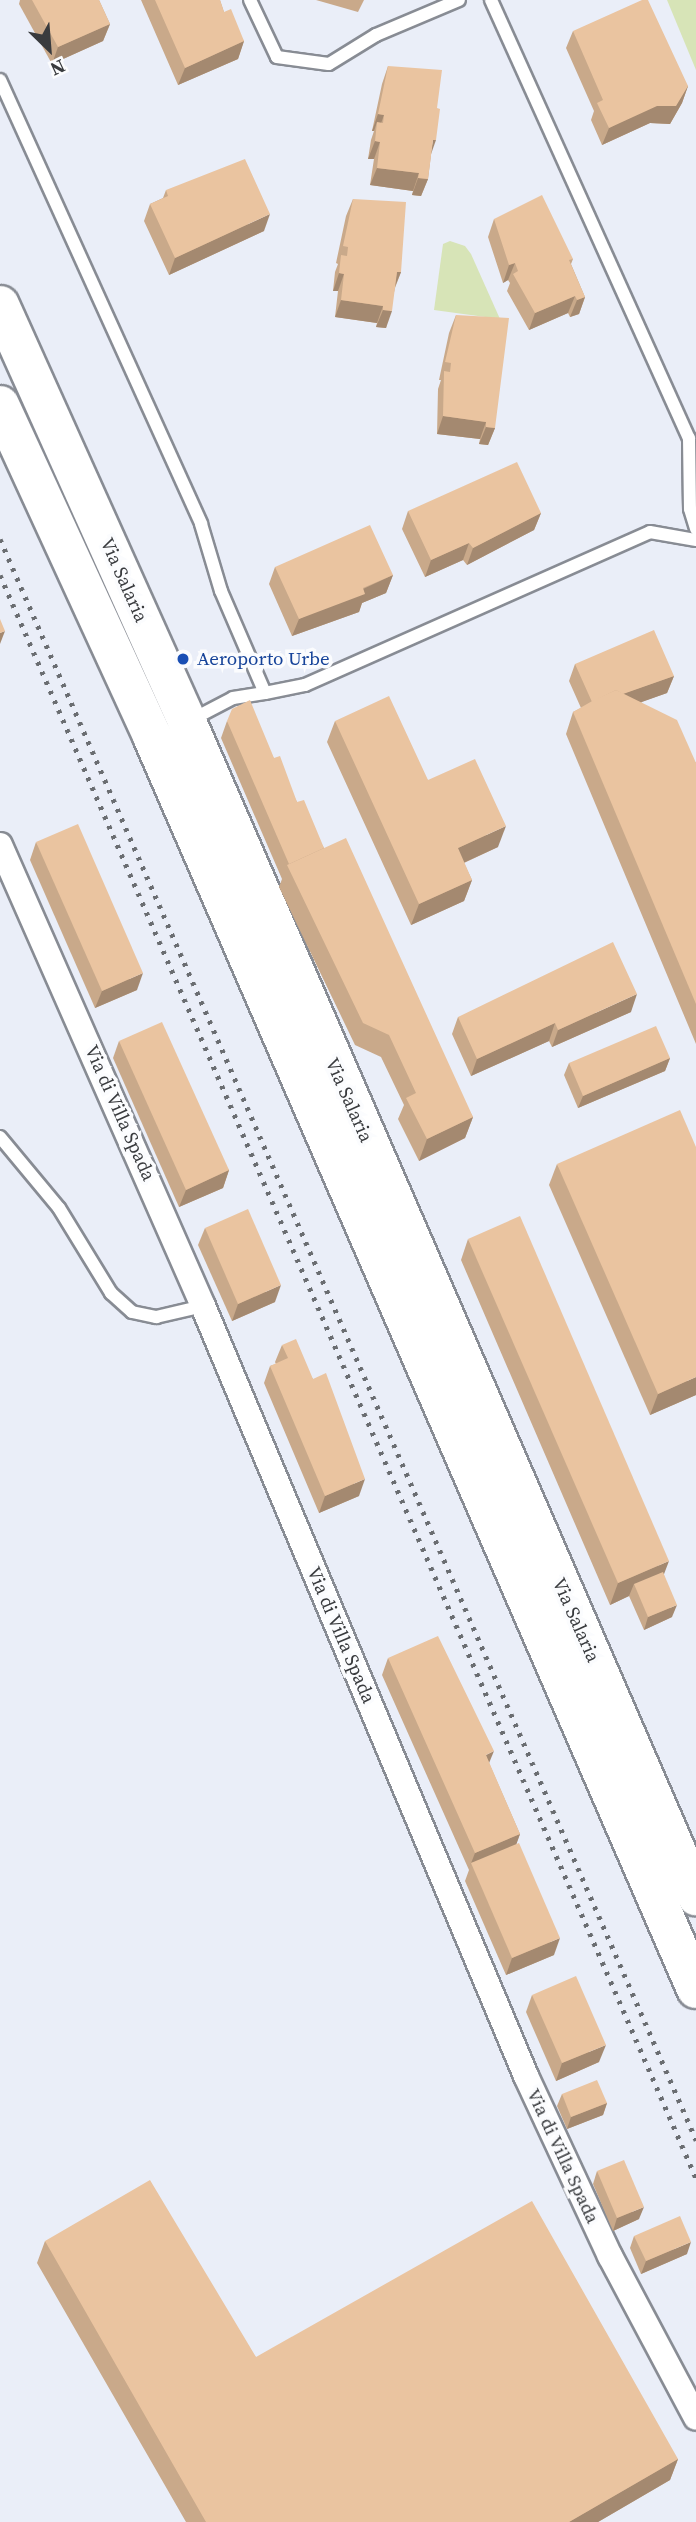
<!DOCTYPE html>
<style>
body{margin:0}
#map{position:relative;width:696px;height:2522px;overflow:hidden;background:#eaeef8;font-family:"Source Serif 4",serif}
div>[style]{position:absolute}
.green>*{inset:0;background:#d7e4b7}
.roads{filter:drop-shadow(2px 0 #888c94) drop-shadow(-2px 0 #888c94) drop-shadow(0 2px #888c94) drop-shadow(0 -2px #888c94)}
.service>*{height:12px;margin:-6px;padding:0 6px;transform-origin:6px;border-radius:6px;background:#fff}
.minor>*{height:24px;margin:-12px;padding:0 12px;transform-origin:12px;border-radius:12px;background:#fff}
.primary>*{height:38px;margin:-19px;padding:0 19px;transform-origin:19px;border-radius:19px;background:#fff}
.rail>*{height:5px;margin-top:-2.5px;transform-origin:0;background:repeating-linear-gradient(90deg,#6a6d71 0 3.5px,transparent 0 10.5px)}
.wall>*{inset:0;background:#c9a98a}
.shaded-wall>*{inset:0;background:#a48970}
.building>*{inset:0;background:#eac4a0}
.dots>*{width:19px;height:19px;translate:-50% -50%;box-sizing:border-box;border:4px solid #fbfcfe;border-radius:50%}
span{translate:-50% -50%;white-space:nowrap;text-align:center;line-height:1.15;-webkit-text-stroke:7px #fbfcfe;paint-order:stroke}
.street-label{font-size:19px;color:#393b3e}
.transit-label{font-size:19px;color:#164399}
.left{translate:0 -50%;text-align:left}
.north{position:absolute;left:14px;top:14px;width:70px;height:70px;-webkit-text-stroke:5px #fbfcfe;paint-order:stroke;rotate:155deg;font-size:19px;font-weight:700;line-height:28px;text-align:center;color:#393b3e}
.north::after{content:'';display:block;margin:auto;width:24px;height:32px;background:#393b3e;clip-path:polygon(50% 0,100% 100%,50% 72%,0 100%)}
</style>
<div id="map">
<div class="green">
<div style="clip-path:polygon(667px 0,696px 0,696px 70px)"></div>
<div style="clip-path:polygon(450px 241px,465px 246px,471px 254px,500px 319px,434px 310px,443px 244px)"></div>
</div>
<div class="roads">
<div class="service">
<div style="left:250px;top:0;width:63px;rotate:64.7deg"></div>
<div style="left:277px;top:57px;width:52px;rotate:7.7deg"></div>
<div style="left:329px;top:64px;width:55px;rotate:-31.7deg"></div>
<div style="left:376px;top:35px;width:90px;rotate:-22.9deg"></div>
<div style="left:491px;top:0;width:481px;rotate:65.7deg"></div>
<div style="left:689px;top:438px;width:71px;rotate:89.2deg"></div>
<div style="left:690px;top:509px;width:21px;rotate:73deg"></div>
<div style="left:0;top:80px;width:487px;rotate:65.6deg"></div>
<div style="left:201px;top:524px;width:70px;rotate:73.4deg"></div>
<div style="left:221px;top:591px;width:111px;rotate:66.7deg"></div>
<div style="left:265px;top:693px;width:41px;rotate:-11.3deg"></div>
<div style="left:305px;top:685px;width:377px;rotate:-23.9deg"></div>
<div style="left:650px;top:532px;width:47px;rotate:9.9deg"></div>
<div style="left:191px;top:720px;width:47px;rotate:-27.6deg"></div>
<div style="left:233px;top:698px;width:32px;rotate:-9deg"></div>
<div style="left:0;top:1137px;width:92px;rotate:50.3deg"></div>
<div style="left:59px;top:1208px;width:100px;rotate:58.5deg"></div>
<div style="left:111px;top:1293px;width:28px;rotate:42deg"></div>
<div style="left:132px;top:1312px;width:25px;rotate:12deg"></div>
<div style="left:156px;top:1317px;width:48px;rotate:-13.2deg"></div>
</div>
<div class="minor">
<div style="left:0;top:845px;width:504px;rotate:66.23deg"></div>
<div style="left:203px;top:1306px;width:835px;rotate:67.24deg"></div>
<div style="left:526px;top:2076px;width:199px;rotate:65deg"></div>
<div style="left:610px;top:2256px;width:183px;rotate:62deg"></div>
</div>
<div class="primary">
<div style="left:0;top:305px;width:457px;rotate:65.8deg"></div>
<div style="left:187px;top:722px;width:1280px;rotate:66.56deg"></div>
<div style="left:0;top:405px;width:364px;rotate:65.3deg"></div>
<div style="left:152px;top:736px;width:1366px;rotate:66.53deg"></div>
</div>
</div>
<div class="rail">
<div style="left:0;top:539px;width:1746px;rotate:66.5deg"></div>
<div style="left:0;top:575px;width:1748px;rotate:66.53deg"></div>
</div>
<div class="wall">
<div style="clip-path:polygon(20px 0,99px 0,110px 24px,103px 41px,52px 64px,19px 4px)"></div>
<div style="clip-path:polygon(141px 0,220px 0,224px 12px,244px 41px,238px 59px,178px 85px)"></div>
<div style="clip-path:polygon(316px 0,364px 0,358px 12px)"></div>
<div style="clip-path:polygon(573px 31px,688px 86px,682px 103px,670px 124px,650px 123px,602px 145px,591px 120px,594px 111px,566px 48px)"></div>
<div style="clip-path:polygon(388px 66px,431px 155px,428px 179px,421px 196px,412px 195px,413px 191px,370px 185px,374px 159px,368px 159px,371px 140px,374px 131px,372px 131px,382px 84px)"></div>
<div style="clip-path:polygon(166px 190px,264px 231px,169px 275px,144px 221px,150px 204px,163px 198px)"></div>
<div style="clip-path:polygon(353px 199px,401px 272px,395px 288px,386px 328px,376px 327px,377px 323px,335px 317px,338px 291px,333px 291px,335px 272px,338px 264px,336px 263px,346px 216px)"></div>
<div style="clip-path:polygon(494px 219px,573px 259px,571px 264px,585px 297px,579px 314px,570px 317px,568px 313px,529px 330px,507px 291px,510px 283px,508px 280px,503px 283px,488px 237px)"></div>
<div style="clip-path:polygon(456px 315px,495px 428px,488px 445px,479px 444px,480px 439px,437px 434px,438px 389px,441px 380px,439px 380px,449px 333px)"></div>
<div style="clip-path:polygon(408px 511px,541px 513px,534px 530px,467px 565px,463px 560px,425px 577px,402px 529px)"></div>
<div style="clip-path:polygon(275px 567px,393px 575px,386px 593px,362px 603px,359px 612px,292px 636px,269px 584px)"></div>
<div style="clip-path:polygon(575px 664px,674px 676px,667px 693px,641px 702px,696px 763px,696px 1044px,566px 734px,573px 712px,581px 708px,569px 681px)"></div>
<div style="clip-path:polygon(227px 721px,274px 758px,297px 802px,324px 848px,473px 1117px,465px 1138px,419px 1161px,398px 1119px,404px 1105px,381px 1057px,355px 1045px,279px 887px,282px 879px,221px 738px)"></div>
<div style="clip-path:polygon(335px 721px,428px 780px,498px 847px,464px 863px,472px 880px,464px 901px,411px 925px,327px 742px)"></div>
<div style="clip-path:polygon(36px 842px,137px 990px,95px 1008px,30px 860px)"></div>
<div style="clip-path:polygon(631px 1012px,552px 1047px,549px 1041px,471px 1076px,452px 1034px,458px 1017px)"></div>
<div style="clip-path:polygon(119px 1041px,229px 1170px,223px 1188px,179px 1207px,113px 1058px)"></div>
<div style="clip-path:polygon(670px 1058px,665px 1071px,578px 1108px,564px 1075px,569px 1063px)"></div>
<div style="clip-path:polygon(557px 1164px,696px 1395px,650px 1415px,549px 1185px)"></div>
<div style="clip-path:polygon(205px 1228px,275px 1302px,232px 1321px,198px 1245px)"></div>
<div style="clip-path:polygon(468px 1239px,664px 1575px,672px 1617px,644px 1630px,629px 1596px,610px 1605px,461px 1260px)"></div>
<div style="clip-path:polygon(282px 1345px,313px 1379px,359px 1496px,319px 1513px,264px 1383px,270px 1366px,276px 1364px,275px 1362px)"></div>
<div style="clip-path:polygon(388px 1658px,489px 1763px,520px 1834px,516px 1844px,554px 1955px,506px 1975px,465px 1881px,469px 1870px,382px 1675px)"></div>
<div style="clip-path:polygon(532px 1995px,599px 2062px,556px 2081px,526px 2012px)"></div>
<div style="clip-path:polygon(562px 2094px,607px 2103px,603px 2115px,567px 2129px,557px 2106px)"></div>
<div style="clip-path:polygon(597px 2171px,639px 2219px,613px 2231px,593px 2184px)"></div>
<div style="clip-path:polygon(634px 2236px,687px 2254px,641px 2274px,630px 2248px)"></div>
<div style="clip-path:polygon(45px 2241px,256px 2357px,678px 2459px,670px 2480px,598px 2522px,186px 2522px,37px 2263px)"></div>
</div>
<div class="shaded-wall">
<div style="clip-path:polygon(110px 24px,103px 41px,52px 64px,58px 47px)"></div>
<div style="clip-path:polygon(244px 41px,238px 59px,178px 85px,185px 68px)"></div>
<div style="clip-path:polygon(688px 86px,682px 103px,670px 124px,650px 123px,602px 145px,609px 128px)"></div>
<div style="clip-path:polygon(378px 114px,384px 115px,378px 132px,377px 122px,374px 131px,372px 131px)"></div>
<div style="clip-path:polygon(433px 140px,436px 140px,430px 157px)"></div>
<div style="clip-path:polygon(375px 141px,380px 142px,374px 159px,368px 159px)"></div>
<div style="clip-path:polygon(377px 168px,419px 173px,413px 191px,370px 185px)"></div>
<div style="clip-path:polygon(418px 178px,428px 179px,421px 196px,412px 195px)"></div>
<div style="clip-path:polygon(270px 214px,264px 231px,169px 275px,175px 258px)"></div>
<div style="clip-path:polygon(515px 263px,508px 280px,503px 283px,509px 265px)"></div>
<div style="clip-path:polygon(397px 272px,401px 272px,394px 289px)"></div>
<div style="clip-path:polygon(339px 273px,344px 274px,338px 291px,333px 291px)"></div>
<div style="clip-path:polygon(575px 296px,568px 313px,529px 330px,535px 313px)"></div>
<div style="clip-path:polygon(585px 297px,579px 314px,570px 317px,577px 300px)"></div>
<div style="clip-path:polygon(341px 300px,383px 306px,377px 323px,335px 317px)"></div>
<div style="clip-path:polygon(383px 310px,392px 311px,386px 328px,376px 327px)"></div>
<div style="clip-path:polygon(443px 416px,486px 422px,480px 439px,437px 434px)"></div>
<div style="clip-path:polygon(486px 427px,495px 428px,488px 445px,479px 444px)"></div>
<div style="clip-path:polygon(541px 513px,534px 530px,467px 565px,473px 548px)"></div>
<div style="clip-path:polygon(469px 543px,463px 560px,425px 577px,431px 560px)"></div>
<div style="clip-path:polygon(393px 575px,386px 593px,362px 603px,359px 612px,292px 636px,299px 619px)"></div>
<div style="clip-path:polygon(5px 631px,0 644px,0 633px)"></div>
<div style="clip-path:polygon(674px 676px,667px 693px,586px 722px,593px 704px)"></div>
<div style="clip-path:polygon(506px 826px,498px 847px,450px 869px,458px 848px)"></div>
<div style="clip-path:polygon(472px 880px,464px 901px,411px 925px,419px 904px)"></div>
<div style="clip-path:polygon(143px 973px,137px 990px,95px 1008px,102px 991px)"></div>
<div style="clip-path:polygon(637px 994px,631px 1012px,552px 1047px,558px 1030px)"></div>
<div style="clip-path:polygon(555px 1023px,549px 1041px,471px 1076px,477px 1059px)"></div>
<div style="clip-path:polygon(670px 1058px,665px 1071px,578px 1108px,583px 1096px)"></div>
<div style="clip-path:polygon(473px 1117px,465px 1138px,419px 1161px,427px 1139px)"></div>
<div style="clip-path:polygon(229px 1170px,223px 1188px,179px 1207px,186px 1190px)"></div>
<div style="clip-path:polygon(281px 1285px,275px 1302px,232px 1321px,238px 1304px)"></div>
<div style="clip-path:polygon(696px 1377px,696px 1395px,650px 1415px,658px 1394px)"></div>
<div style="clip-path:polygon(365px 1479px,359px 1496px,319px 1513px,325px 1496px)"></div>
<div style="clip-path:polygon(669px 1561px,661px 1582px,634px 1584px,629px 1596px,610px 1605px,618px 1583px)"></div>
<div style="clip-path:polygon(677px 1605px,672px 1617px,644px 1630px,648px 1617px)"></div>
<div style="clip-path:polygon(494px 1751px,487px 1768px,486px 1755px)"></div>
<div style="clip-path:polygon(520px 1834px,514px 1851px,471px 1863px,468px 1871px,475px 1853px)"></div>
<div style="clip-path:polygon(560px 1938px,554px 1955px,506px 1975px,512px 1958px)"></div>
<div style="clip-path:polygon(606px 2045px,599px 2062px,556px 2081px,562px 2063px)"></div>
<div style="clip-path:polygon(607px 2103px,603px 2115px,567px 2129px,571px 2117px)"></div>
<div style="clip-path:polygon(644px 2207px,639px 2219px,613px 2231px,617px 2218px)"></div>
<div style="clip-path:polygon(691px 2242px,687px 2254px,641px 2274px,646px 2261px)"></div>
<div style="clip-path:polygon(678px 2459px,670px 2480px,598px 2522px,569px 2522px)"></div>
</div>
<div class="building">
<div style="clip-path:polygon(32px 0,99px 0,110px 24px,58px 47px)"></div>
<div style="clip-path:polygon(155px 0,220px 0,224px 12px,231px 9px,244px 41px,185px 68px)"></div>
<div style="clip-path:polygon(642px 0,648px 0,688px 86px,676px 106px,657px 106px,609px 128px,597px 103px,603px 100px,573px 31px)"></div>
<div style="clip-path:polygon(388px 66px,442px 70px,437px 108px,440px 109px,436px 140px,433px 140px,428px 179px,418px 178px,419px 173px,377px 168px,380px 142px,375px 141px,377px 122px,383px 123px,384px 115px,378px 114px)"></div>
<div style="clip-path:polygon(245px 159px,270px 214px,175px 258px,150px 204px,168px 196px,166px 190px)"></div>
<div style="clip-path:polygon(542px 195px,573px 259px,569px 260px,585px 297px,577px 300px,575px 296px,535px 313px,513px 274px,518px 271px,515px 263px,509px 265px,494px 219px)"></div>
<div style="clip-path:polygon(353px 199px,406px 202px,401px 272px,397px 272px,392px 311px,383px 310px,383px 306px,341px 300px,344px 274px,339px 273px,341px 255px,347px 256px,348px 247px,343px 246px)"></div>
<div style="clip-path:polygon(456px 315px,509px 318px,495px 428px,486px 427px,486px 422px,443px 416px,444px 371px,450px 372px,451px 363px,445px 362px)"></div>
<div style="clip-path:polygon(517px 462px,541px 513px,473px 548px,469px 543px,431px 560px,408px 511px)"></div>
<div style="clip-path:polygon(370px 525px,393px 575px,363px 588px,365px 594px,299px 619px,275px 567px)"></div>
<div style="clip-path:polygon(0 619px,5px 631px,0 633px)"></div>
<div style="clip-path:polygon(654px 630px,674px 676px,623px 694px,616px 690px,592px 702px,575px 664px)"></div>
<div style="clip-path:polygon(616px 690px,677px 720px,696px 763px,696px 1004px,573px 712px,594px 700px)"></div>
<div style="clip-path:polygon(389px 696px,428px 780px,475px 759px,506px 826px,458px 848px,472px 880px,419px 904px,335px 721px)"></div>
<div style="clip-path:polygon(250px 700px,274px 758px,280px 756px,297px 802px,304px 800px,324px 848px,289px 864px,227px 721px,232px 709px)"></div>
<div style="clip-path:polygon(78px 824px,143px 973px,102px 991px,36px 842px)"></div>
<div style="clip-path:polygon(346px 838px,473px 1117px,427px 1139px,406px 1098px,416px 1093px,389px 1035px,363px 1023px,287px 865px)"></div>
<div style="clip-path:polygon(613px 942px,637px 994px,558px 1030px,555px 1023px,477px 1059px,458px 1017px)"></div>
<div style="clip-path:polygon(162px 1022px,229px 1170px,186px 1190px,119px 1041px)"></div>
<div style="clip-path:polygon(656px 1026px,670px 1058px,583px 1096px,569px 1063px)"></div>
<div style="clip-path:polygon(680px 1110px,696px 1147px,696px 1377px,658px 1394px,557px 1164px)"></div>
<div style="clip-path:polygon(248px 1209px,281px 1285px,238px 1304px,205px 1228px)"></div>
<div style="clip-path:polygon(520px 1216px,669px 1561px,618px 1583px,468px 1239px)"></div>
<div style="clip-path:polygon(296px 1339px,313px 1379px,326px 1373px,365px 1479px,325px 1496px,270px 1366px,288px 1358px,282px 1345px)"></div>
<div style="clip-path:polygon(663px 1572px,677px 1605px,648px 1617px,634px 1584px)"></div>
<div style="clip-path:polygon(438px 1636px,494px 1751px,486px 1755px,520px 1834px,475px 1853px,388px 1658px)"></div>
<div style="clip-path:polygon(519px 1843px,560px 1938px,512px 1958px,471px 1863px)"></div>
<div style="clip-path:polygon(576px 1976px,606px 2045px,562px 2063px,532px 1995px)"></div>
<div style="clip-path:polygon(597px 2080px,607px 2103px,571px 2117px,562px 2094px)"></div>
<div style="clip-path:polygon(624px 2160px,644px 2207px,617px 2218px,597px 2171px)"></div>
<div style="clip-path:polygon(150px 2180px,256px 2357px,532px 2201px,678px 2459px,569px 2522px,206px 2522px,45px 2241px)"></div>
<div style="clip-path:polygon(680px 2216px,691px 2242px,646px 2261px,634px 2236px)"></div>
</div>
<div class="dots">
<div style="left:183px;top:659px;background:#1a4fb4"></div>
</div>
<div class="street-label">
<span style="left:124px;top:580px;rotate:66deg">Via Salaria</span>
<span style="left:349px;top:1100px;rotate:66deg">Via Salaria</span>
<span style="left:120px;top:1113px;rotate:66deg">Via di Villa Spada</span>
<span style="left:576px;top:1620px;rotate:66deg">Via Salaria</span>
<span style="left:341px;top:1635px;rotate:67deg">Via di Villa Spada</span>
<span style="left:563px;top:2156px;rotate:65deg">Via di Villa Spada</span>
</div>
<div class="transit-label">
<span class="left" style="left:197px;top:659px">Aeroporto Urbe</span>
</div>
<div class="north">N</div>
</div>
